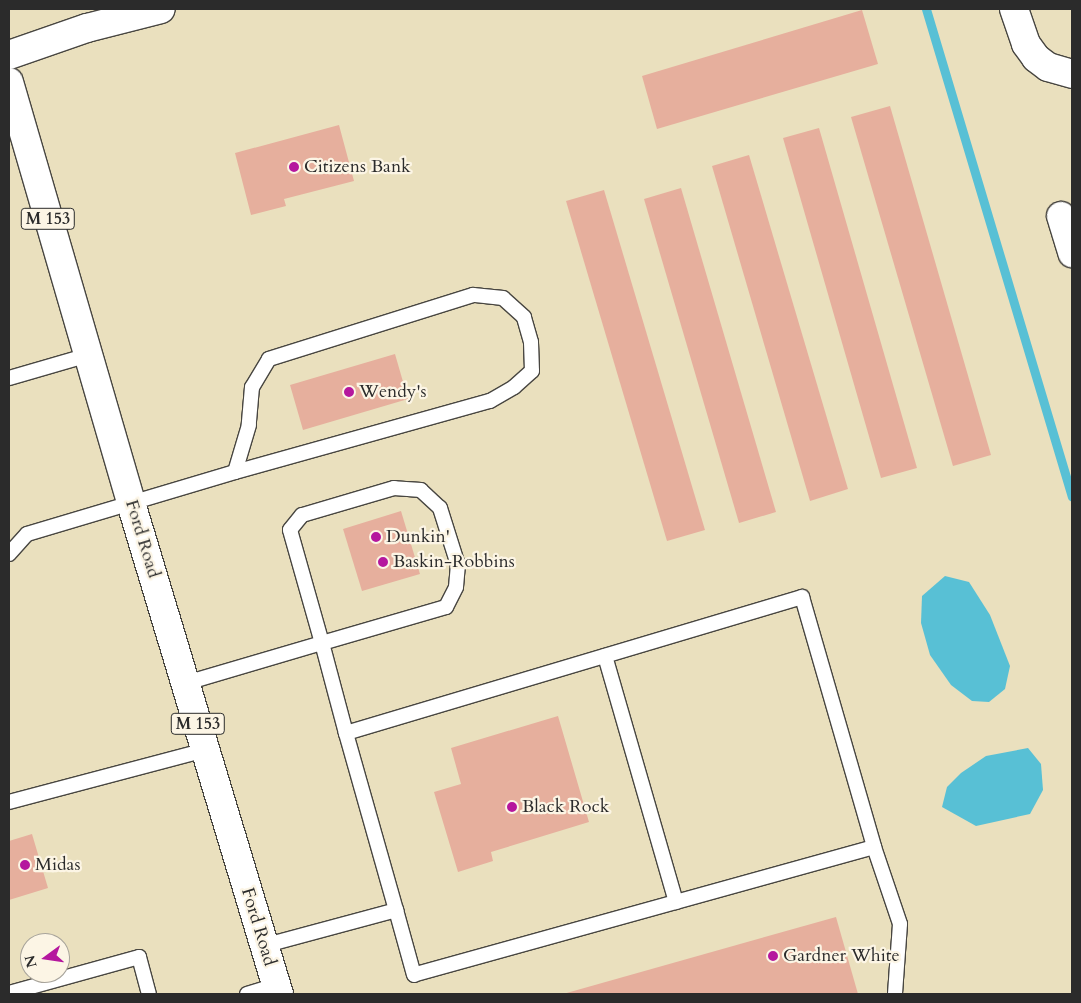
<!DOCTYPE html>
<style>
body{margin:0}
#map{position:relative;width:1081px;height:1003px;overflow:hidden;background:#eae0be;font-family:Cardo,serif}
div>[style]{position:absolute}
.water>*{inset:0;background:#58c0d5}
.stream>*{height:9px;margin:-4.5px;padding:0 4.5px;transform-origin:4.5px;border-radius:4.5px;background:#58c0d5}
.building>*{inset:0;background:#e6af9d}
.roads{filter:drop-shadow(1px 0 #484641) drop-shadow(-1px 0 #484641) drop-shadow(0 1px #484641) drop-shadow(0 -1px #484641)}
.lane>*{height:14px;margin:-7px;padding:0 7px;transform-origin:7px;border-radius:7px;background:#fff}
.street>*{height:28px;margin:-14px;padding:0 14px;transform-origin:14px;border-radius:14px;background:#fff}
.secondary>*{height:28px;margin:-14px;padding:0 14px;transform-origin:14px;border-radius:14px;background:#fff}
.primary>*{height:28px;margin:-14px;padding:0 14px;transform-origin:14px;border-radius:14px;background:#fff}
.dots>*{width:14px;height:14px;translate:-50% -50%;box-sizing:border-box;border:2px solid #fcf5e5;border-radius:50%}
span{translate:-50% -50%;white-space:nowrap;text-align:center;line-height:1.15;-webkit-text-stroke:4.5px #fcf5e5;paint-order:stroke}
.shield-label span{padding:1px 4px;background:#fcf5e5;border:1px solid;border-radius:4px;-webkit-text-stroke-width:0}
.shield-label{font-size:16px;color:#2b2b2b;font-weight:700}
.poi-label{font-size:18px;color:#2b2b2b}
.left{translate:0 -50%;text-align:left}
.street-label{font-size:18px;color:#2b2b2b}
.frame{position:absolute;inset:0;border:10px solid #2b2b2b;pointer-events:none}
.north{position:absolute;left:20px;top:933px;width:50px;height:50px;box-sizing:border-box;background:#fcf5e5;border:1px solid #a8a49b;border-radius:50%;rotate:256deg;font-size:14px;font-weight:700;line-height:20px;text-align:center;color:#2b2b2b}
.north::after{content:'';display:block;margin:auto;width:18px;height:22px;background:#b5179e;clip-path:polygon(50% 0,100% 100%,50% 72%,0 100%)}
</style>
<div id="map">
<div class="water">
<div style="clip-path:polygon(945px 576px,969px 582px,990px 615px,1010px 666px,1005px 689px,989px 702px,972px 701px,951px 685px,930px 655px,921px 623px,922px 596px)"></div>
<div style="clip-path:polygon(1028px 748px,1041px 764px,1043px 790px,1030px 814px,976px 826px,942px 807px,947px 787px,961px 773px,986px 756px)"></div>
</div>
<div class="stream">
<div style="left:926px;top:9px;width:509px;rotate:73.34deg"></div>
</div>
<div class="building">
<div style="clip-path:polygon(862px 10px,878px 64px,657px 129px,642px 76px)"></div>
<div style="clip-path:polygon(890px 106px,991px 455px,953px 466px,851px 117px)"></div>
<div style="clip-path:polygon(339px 125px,354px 181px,284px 199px,286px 206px,251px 215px,235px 153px)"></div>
<div style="clip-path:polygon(819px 128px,917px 468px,881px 478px,783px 138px)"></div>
<div style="clip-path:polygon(749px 155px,848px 489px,810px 501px,712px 166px)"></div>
<div style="clip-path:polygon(681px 188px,776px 512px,739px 523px,644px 199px)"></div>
<div style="clip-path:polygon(604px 190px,705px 530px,667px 541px,566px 201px)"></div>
<div style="clip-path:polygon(395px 354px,408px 399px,303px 430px,290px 385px)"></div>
<div style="clip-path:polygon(401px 511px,420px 574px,362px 591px,343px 529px)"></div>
<div style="clip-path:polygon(558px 716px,589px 822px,491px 852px,493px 861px,458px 872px,434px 792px,461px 784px,451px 748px)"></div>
<div style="clip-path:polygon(32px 834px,48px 888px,9px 900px,9px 841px)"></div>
<div style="clip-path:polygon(836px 917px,858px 994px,563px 994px)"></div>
</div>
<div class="roads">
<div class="lane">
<div style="left:9px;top:378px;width:82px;rotate:-16.2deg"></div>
<div style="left:9px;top:554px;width:27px;rotate:-48deg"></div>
<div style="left:27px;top:534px;width:217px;rotate:-16.6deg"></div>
<div style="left:235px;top:472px;width:265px;rotate:-15.6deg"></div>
<div style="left:490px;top:401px;width:28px;rotate:-30deg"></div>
<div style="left:514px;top:387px;width:24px;rotate:-42deg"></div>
<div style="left:532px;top:371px;width:29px;rotate:-92deg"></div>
<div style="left:531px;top:342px;width:26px;rotate:-106deg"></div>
<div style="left:524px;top:317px;width:28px;rotate:-138deg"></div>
<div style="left:503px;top:298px;width:30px;rotate:-174deg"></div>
<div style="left:473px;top:295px;width:214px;rotate:162.6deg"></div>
<div style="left:269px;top:359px;width:33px;rotate:121deg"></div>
<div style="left:252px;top:387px;width:38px;rotate:95deg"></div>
<div style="left:249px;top:425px;width:49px;rotate:106.6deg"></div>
<div style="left:605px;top:656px;width:256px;rotate:73.9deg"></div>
<div style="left:186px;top:683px;width:142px;rotate:-16.4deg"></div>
<div style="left:322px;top:643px;width:129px;rotate:-16.2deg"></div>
<div style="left:446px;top:607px;width:22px;rotate:-63deg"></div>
<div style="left:456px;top:587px;width:22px;rotate:-85deg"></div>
<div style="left:458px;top:565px;width:60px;rotate:-107.5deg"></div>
<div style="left:440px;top:508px;width:26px;rotate:-137deg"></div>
<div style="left:421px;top:490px;width:27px;rotate:-176deg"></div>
<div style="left:394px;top:488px;width:96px;rotate:163.6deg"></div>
<div style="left:302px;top:515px;width:19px;rotate:129deg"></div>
<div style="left:290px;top:530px;width:117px;rotate:74.2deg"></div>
<div style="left:322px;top:643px;width:93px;rotate:75.1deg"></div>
<div style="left:9px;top:802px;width:204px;rotate:-14.8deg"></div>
<div style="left:874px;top:847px;width:81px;rotate:71.3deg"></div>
<div style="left:900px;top:924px;width:70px;rotate:94.1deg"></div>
<div style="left:263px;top:946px;width:138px;rotate:-15.1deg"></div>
<div style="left:396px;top:910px;width:184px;rotate:-105.8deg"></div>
<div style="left:346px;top:733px;width:476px;rotate:-16.6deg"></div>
<div style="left:802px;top:597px;width:260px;rotate:73.9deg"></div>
<div style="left:874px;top:847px;width:477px;rotate:164.5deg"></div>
<div style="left:414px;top:975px;width:67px;rotate:-105.5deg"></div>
<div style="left:9px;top:993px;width:135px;rotate:-15.5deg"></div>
<div style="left:139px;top:957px;width:38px;rotate:75deg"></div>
<div style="left:247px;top:994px;width:30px;rotate:-17deg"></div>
</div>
<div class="street">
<div style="left:1014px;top:9px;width:37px;rotate:71deg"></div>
<div style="left:1026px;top:44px;width:17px;rotate:54deg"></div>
<div style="left:1036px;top:58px;width:15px;rotate:37deg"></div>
<div style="left:1048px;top:67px;width:25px;rotate:16deg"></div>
<div style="left:1061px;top:216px;width:39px;rotate:73deg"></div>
</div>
<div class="secondary">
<div style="left:9px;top:55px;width:83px;rotate:-19.1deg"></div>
<div style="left:87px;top:28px;width:76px;rotate:-14.4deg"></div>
</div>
<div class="primary">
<div style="left:9px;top:82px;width:438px;rotate:73.8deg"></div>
<div style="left:131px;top:503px;width:513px;rotate:73.23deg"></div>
</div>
</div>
<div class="dots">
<div style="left:294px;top:167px;background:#b5179e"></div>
<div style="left:349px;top:392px;background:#b5179e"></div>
<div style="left:376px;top:537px;background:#b5179e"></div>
<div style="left:383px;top:562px;background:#b5179e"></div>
<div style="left:512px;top:807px;background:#b5179e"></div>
<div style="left:25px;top:865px;background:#b5179e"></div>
<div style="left:773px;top:956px;background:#b5179e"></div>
</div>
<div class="shield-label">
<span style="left:48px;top:219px">M 153</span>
<span style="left:198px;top:724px">M 153</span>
</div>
<div class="poi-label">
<span class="left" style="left:304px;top:167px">Citizens Bank</span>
<span class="left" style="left:359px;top:392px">Wendy's</span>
<span class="left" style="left:386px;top:537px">Dunkin'</span>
<span class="left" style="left:393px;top:562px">Baskin-Robbins</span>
<span class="left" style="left:522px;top:807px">Black Rock</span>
<span class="left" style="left:35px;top:865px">Midas</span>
<span class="left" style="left:783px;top:956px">Gardner White</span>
</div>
<div class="street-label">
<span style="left:142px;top:539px;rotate:73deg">Ford Road</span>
<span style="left:258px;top:927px;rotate:73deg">Ford Road</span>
</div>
<div class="frame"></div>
<div class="north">N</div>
</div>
